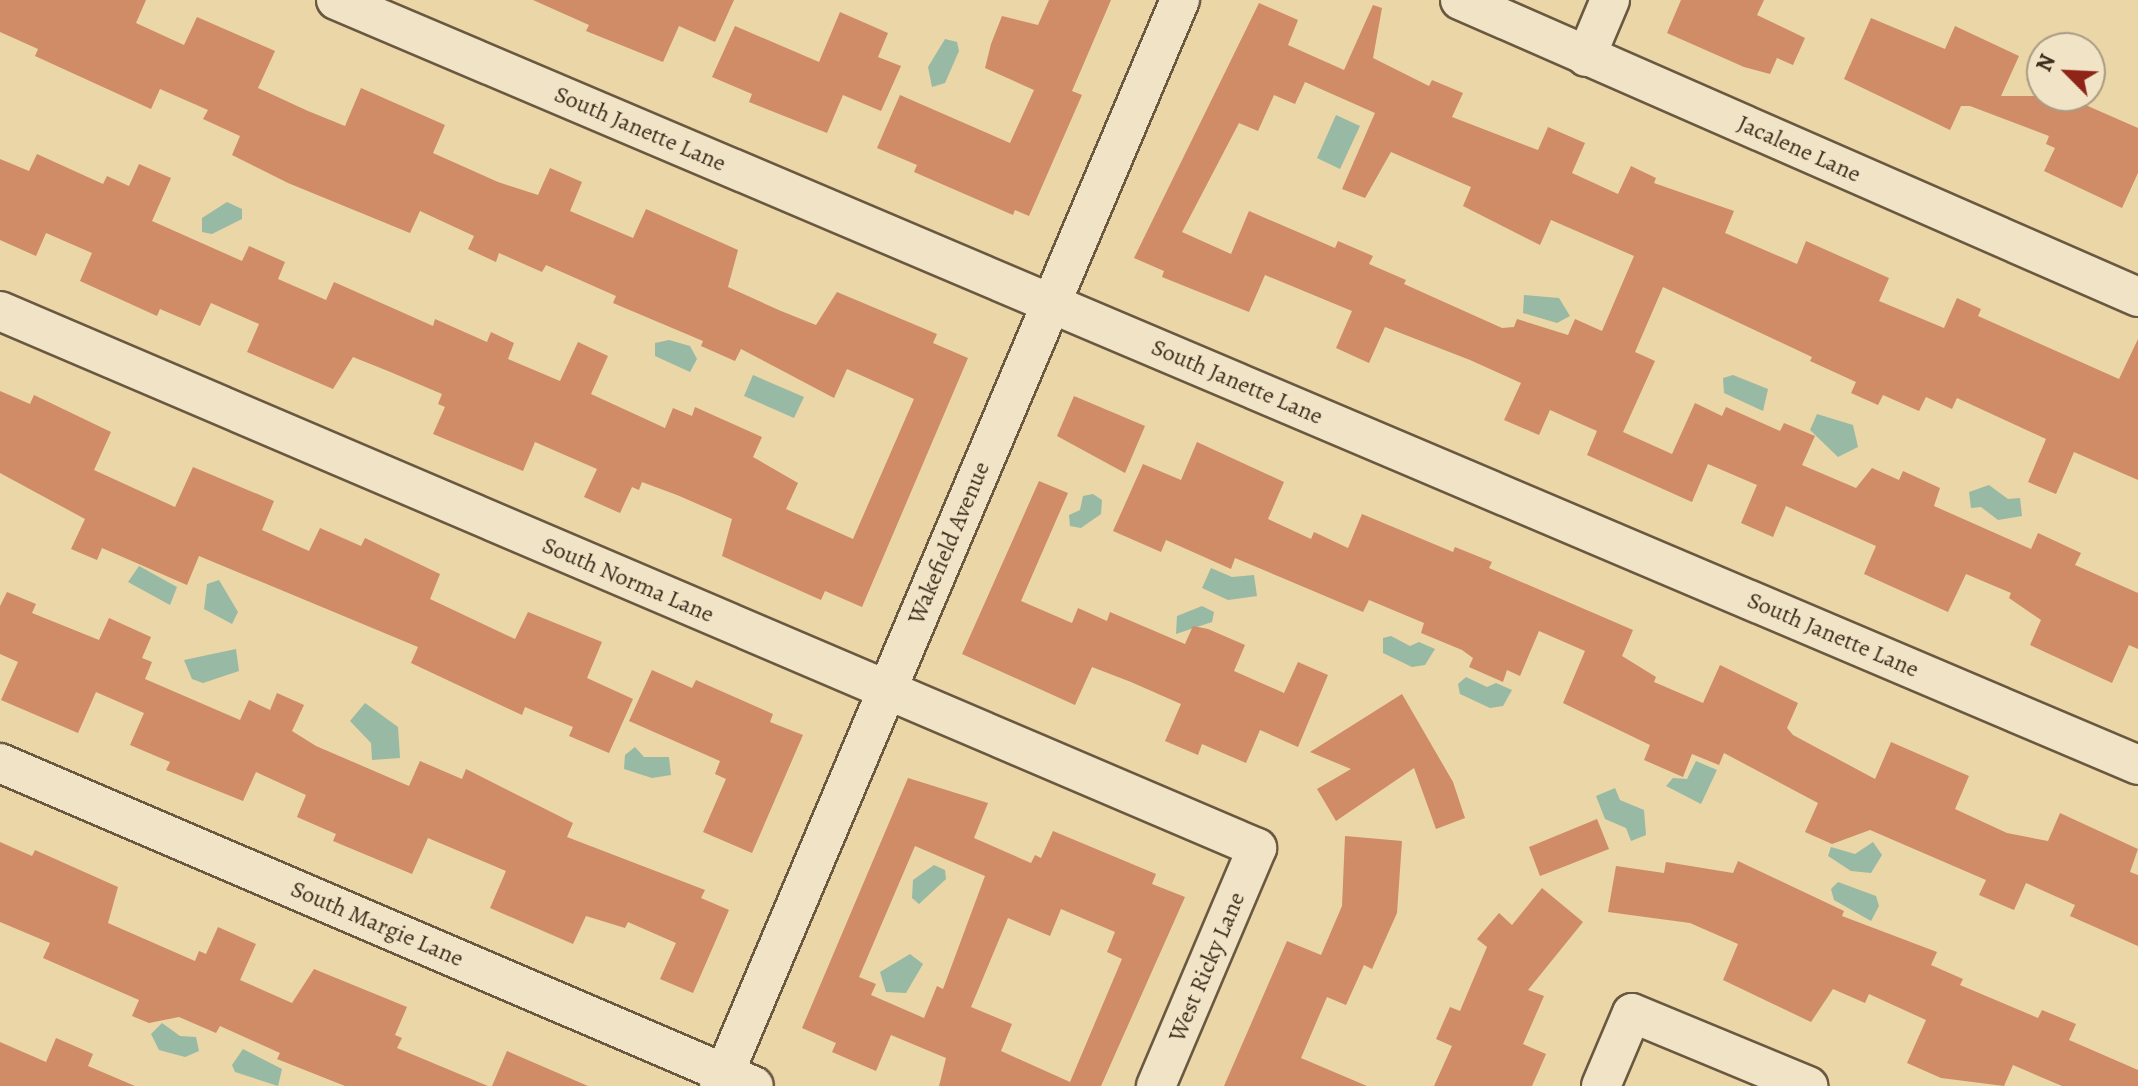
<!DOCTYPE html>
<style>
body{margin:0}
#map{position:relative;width:2138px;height:1086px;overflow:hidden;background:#ead6a7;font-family:Alegreya,serif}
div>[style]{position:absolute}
.water>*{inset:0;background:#98b9a4}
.building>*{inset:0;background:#d08b67}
.roads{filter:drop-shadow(2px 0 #6a5841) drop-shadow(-2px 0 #6a5841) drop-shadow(0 2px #6a5841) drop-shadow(0 -2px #6a5841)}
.minor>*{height:38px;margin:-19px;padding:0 19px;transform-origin:19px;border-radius:19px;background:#f1e4c6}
span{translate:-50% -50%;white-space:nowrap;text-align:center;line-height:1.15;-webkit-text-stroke:8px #f1e4c6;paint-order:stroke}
.street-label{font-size:24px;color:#3f2e1f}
.north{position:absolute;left:2026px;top:32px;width:80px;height:80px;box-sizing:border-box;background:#f1e4c6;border:2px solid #aa9b83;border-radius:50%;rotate:294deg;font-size:22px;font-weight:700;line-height:32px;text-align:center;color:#3f2e1f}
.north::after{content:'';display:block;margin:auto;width:28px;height:36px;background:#8f2418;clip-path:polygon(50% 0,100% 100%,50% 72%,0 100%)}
</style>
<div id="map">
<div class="water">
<div style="clip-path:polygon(945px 39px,957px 42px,959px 51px,945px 83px,932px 87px,928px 67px)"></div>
<div style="clip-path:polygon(1336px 115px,1360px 126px,1340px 169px,1317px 158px)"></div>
<div style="clip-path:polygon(227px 202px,242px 209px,242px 219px,212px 234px,202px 232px,202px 218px)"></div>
<div style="clip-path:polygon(1524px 295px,1559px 298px,1570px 316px,1557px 323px,1523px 313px)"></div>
<div style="clip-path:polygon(669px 340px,690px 346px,697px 359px,690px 372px,655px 356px,655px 343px)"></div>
<div style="clip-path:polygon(753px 375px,804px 397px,794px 418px,744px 396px)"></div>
<div style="clip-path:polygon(1733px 375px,1768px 389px,1763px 411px,1724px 393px,1723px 378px)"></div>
<div style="clip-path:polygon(1817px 414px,1853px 425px,1858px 447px,1838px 457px,1810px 430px)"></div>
<div style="clip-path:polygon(1989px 485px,2008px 499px,2020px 498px,2022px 516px,1998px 520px,1981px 507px,1971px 508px,1969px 492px)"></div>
<div style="clip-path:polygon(1093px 494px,1102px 500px,1101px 514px,1081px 528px,1070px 526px,1069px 515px,1080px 510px,1083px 496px)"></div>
<div style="clip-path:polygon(139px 566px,177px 587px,170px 605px,128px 582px)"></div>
<div style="clip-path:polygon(1211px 568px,1232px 577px,1254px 575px,1257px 596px,1228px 600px,1202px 588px)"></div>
<div style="clip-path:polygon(219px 580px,238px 612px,232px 624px,204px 609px,207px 584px)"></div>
<div style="clip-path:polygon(1202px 606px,1214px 612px,1212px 622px,1176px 634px,1177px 616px)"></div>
<div style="clip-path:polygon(1391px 636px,1410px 646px,1419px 642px,1435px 649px,1425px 665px,1412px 667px,1383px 653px,1383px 638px)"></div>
<div style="clip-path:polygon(236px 649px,239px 671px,203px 683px,192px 679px,184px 660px)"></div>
<div style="clip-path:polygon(1466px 677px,1487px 687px,1496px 683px,1512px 690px,1503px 706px,1490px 708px,1460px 694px,1458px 684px)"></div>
<div style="clip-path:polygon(365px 703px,398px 727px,400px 758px,372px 760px,371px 743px,350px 721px)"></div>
<div style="clip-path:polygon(635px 747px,644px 757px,669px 757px,671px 775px,652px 778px,624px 769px,625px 755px)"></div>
<div style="clip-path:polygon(1696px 761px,1717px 770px,1701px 804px,1666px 786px,1673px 778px,1687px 779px)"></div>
<div style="clip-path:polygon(1615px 788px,1620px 800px,1644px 810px,1646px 835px,1631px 841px,1626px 828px,1605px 819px,1596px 796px)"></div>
<div style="clip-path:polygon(1873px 842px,1882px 855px,1871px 873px,1851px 871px,1828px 856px,1831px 847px,1855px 854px)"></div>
<div style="clip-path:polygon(934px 865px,945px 870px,946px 879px,919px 904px,912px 898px,913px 880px)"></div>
<div style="clip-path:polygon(1838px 882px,1876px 896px,1879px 906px,1871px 921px,1834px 900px,1831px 889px)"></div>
<div style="clip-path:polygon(910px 954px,923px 964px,906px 993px,886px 992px,880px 972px)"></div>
<div style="clip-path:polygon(162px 1023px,180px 1036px,196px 1037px,199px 1051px,185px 1057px,159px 1050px,151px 1034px)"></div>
<div style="clip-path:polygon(243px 1049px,282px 1069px,278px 1086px,235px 1072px,232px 1065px)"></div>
</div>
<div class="building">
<div style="clip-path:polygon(0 0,146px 0,136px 23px,184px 45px,197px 17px,275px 51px,258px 88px,308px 111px,345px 126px,361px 88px,445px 125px,433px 153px,498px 182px,538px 195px,550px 168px,582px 182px,570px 211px,633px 238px,646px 209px,738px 250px,728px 287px,781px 311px,816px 325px,837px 292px,937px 334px,933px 343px,968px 358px,862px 607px,825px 591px,821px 600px,722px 556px,732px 519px,677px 495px,642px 482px,639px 490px,632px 487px,620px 513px,584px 497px,597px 469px,535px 442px,523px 471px,433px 434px,445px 407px,438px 404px,442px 394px,388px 371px,353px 357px,333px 389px,247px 352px,259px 324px,211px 303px,200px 326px,160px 309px,157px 316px,80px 281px,92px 253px,46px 233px,36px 256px,0 240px,0 159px,29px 171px,37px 154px,103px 184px,107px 176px,129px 186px,139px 164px,171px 178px,152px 221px,242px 261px,249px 246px,285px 262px,278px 279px,326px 300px,334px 282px,433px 326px,435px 319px,487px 342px,491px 332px,514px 343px,508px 359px,560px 381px,578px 342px,608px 356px,591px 394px,665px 428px,673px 408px,692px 416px,695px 407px,762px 437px,753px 457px,798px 483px,786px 509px,853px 539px,914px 399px,847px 369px,834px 398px,741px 349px,735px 361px,701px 346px,703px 341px,613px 303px,616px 296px,546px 265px,542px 272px,499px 253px,496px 262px,468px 249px,474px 236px,420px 211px,410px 233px,288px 183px,232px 155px,240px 136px,203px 119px,208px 110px,160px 89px,151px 109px,35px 56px,38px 49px,0 32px)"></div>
<div style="clip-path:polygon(533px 0,734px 0,715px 42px,679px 26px,663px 62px,586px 31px,589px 25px)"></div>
<div style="clip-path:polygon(1049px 0,1111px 0,1072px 91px,1082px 95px,1029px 216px,1015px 210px,1013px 215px,914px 172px,917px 165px,877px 148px,900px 95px,1010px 143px,1034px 90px,985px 68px,991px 44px,1002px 16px,1038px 25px)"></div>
<div style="clip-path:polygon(1681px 0,1764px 0,1757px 15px,1805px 38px,1793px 65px,1777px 58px,1770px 74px,1744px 67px,1667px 33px)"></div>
<div style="clip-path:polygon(evenodd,1259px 3px,1298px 20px,1288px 45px,1344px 70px,1373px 5px,1382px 8px,1373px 58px,1429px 86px,1432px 80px,1463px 93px,1452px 117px,1538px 150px,1548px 127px,1585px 143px,1572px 173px,1618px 194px,1631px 166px,1656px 178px,1654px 183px,1734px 211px,1725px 233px,1797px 264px,1806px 241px,1889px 278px,1879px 301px,1944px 328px,1957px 298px,1981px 309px,1978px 316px,2119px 379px,2138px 339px,2138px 480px,2074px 452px,2056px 494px,2028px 482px,2046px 439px,1957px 398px,1952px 409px,1926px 397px,1919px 411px,1883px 395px,1878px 405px,1851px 393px,1856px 382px,1810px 361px,1812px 357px,1663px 287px,1635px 352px,1655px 361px,1623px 432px,1672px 454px,1695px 403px,1722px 416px,1726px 407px,1780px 431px,1784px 423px,1815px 436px,1802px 465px,1856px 488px,1872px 468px,1899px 480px,1903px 471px,1940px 488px,1934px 506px,2031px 549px,2038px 533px,2081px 553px,2075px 565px,2138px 593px,2138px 649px,2129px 645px,2112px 683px,2030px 645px,2041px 620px,2009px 598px,2011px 593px,1966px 574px,1948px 612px,1864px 574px,1876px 546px,1786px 506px,1773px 537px,1741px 523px,1757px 485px,1708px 464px,1692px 502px,1587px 455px,1597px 431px,1550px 410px,1539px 435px,1504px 420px,1521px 383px,1470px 360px,1385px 327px,1369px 363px,1336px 348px,1352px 311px,1265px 275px,1249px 312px,1162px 277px,1164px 271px,1134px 258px,1259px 3px,1305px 82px,1375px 113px,1342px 189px,1365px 198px,1391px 152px,1471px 187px,1463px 206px,1540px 245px,1551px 220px,1634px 256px,1602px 331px,1575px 319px,1568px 335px,1517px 319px,1514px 327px,1502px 328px,1404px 284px,1406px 280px,1369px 264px,1373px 256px,1338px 241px,1335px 248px,1249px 211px,1231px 254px,1182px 232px,1239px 123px,1258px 131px,1274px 95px,1295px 104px,1305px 82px)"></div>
<div style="clip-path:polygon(840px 12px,888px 33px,878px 57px,901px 66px,881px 111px,843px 95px,827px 133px,749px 102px,752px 94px,712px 77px,735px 26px,819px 62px)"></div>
<div style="clip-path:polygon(1871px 18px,1945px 49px,1955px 26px,2019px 56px,2001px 96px,2065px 96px,2138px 128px,2138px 173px,2122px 208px,2044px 171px,2055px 148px,2046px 144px,2049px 136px,1970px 106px,1961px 106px,1950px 130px,1844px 79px)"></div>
<div style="clip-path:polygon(0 391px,30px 404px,34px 395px,111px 432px,94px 470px,175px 507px,193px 467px,274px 501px,262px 530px,309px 551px,320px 528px,361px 546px,365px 538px,440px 574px,430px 599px,515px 639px,528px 612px,602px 642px,587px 678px,633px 699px,609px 753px,569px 736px,573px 727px,525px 707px,522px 715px,411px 663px,418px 647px,199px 556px,187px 585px,102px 548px,97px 560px,71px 549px,85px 519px,0 473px)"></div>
<div style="clip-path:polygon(1074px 396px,1145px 426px,1125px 473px,1057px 436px)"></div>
<div style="clip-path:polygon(1197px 442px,1284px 482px,1268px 519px,1311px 539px,1314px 532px,1348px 548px,1362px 514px,1453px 552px,1455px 547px,1492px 562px,1489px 568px,1633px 630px,1622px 656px,1656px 677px,1654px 682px,1703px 703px,1720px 665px,1798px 703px,1787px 728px,1793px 735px,1875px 779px,1891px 742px,1969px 776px,1955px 809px,2007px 833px,2048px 841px,2060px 813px,2138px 849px,2130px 872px,2138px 875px,2138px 946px,2070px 916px,2075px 905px,2026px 883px,2014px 910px,1979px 895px,1986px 880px,1870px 830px,1832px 844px,1805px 832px,1818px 803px,1724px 753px,1719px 765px,1692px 754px,1683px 777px,1644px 760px,1650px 745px,1563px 703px,1585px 651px,1539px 631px,1520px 676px,1507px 670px,1503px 682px,1469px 667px,1473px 658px,1462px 650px,1421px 633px,1424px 623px,1369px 600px,1363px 612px,1235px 558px,1231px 569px,1166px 540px,1161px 552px,1113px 531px,1143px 464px,1181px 480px)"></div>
<div style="clip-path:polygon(1039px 481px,1068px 493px,1021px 601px,1072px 623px,1078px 608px,1107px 621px,1110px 612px,1185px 644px,1193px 626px,1208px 629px,1245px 645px,1234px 671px,1284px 693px,1298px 662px,1328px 675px,1298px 747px,1260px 730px,1246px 763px,1202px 744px,1198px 755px,1165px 741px,1181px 704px,1131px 682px,1092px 667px,1075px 705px,962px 654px)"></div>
<div style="clip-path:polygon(7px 592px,36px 604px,32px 613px,99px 640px,109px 618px,151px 637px,142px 658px,152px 662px,145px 679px,240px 720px,249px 700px,270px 710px,277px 693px,304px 705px,292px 731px,316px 746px,409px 786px,420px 761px,462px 779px,466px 769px,573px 823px,567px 837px,705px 890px,701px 898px,729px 910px,693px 993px,660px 979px,676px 943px,628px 922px,625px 928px,586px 916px,573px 944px,490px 908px,506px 871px,428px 838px,412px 874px,333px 841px,336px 834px,297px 817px,306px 795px,256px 772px,243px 801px,166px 770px,170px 762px,130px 745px,144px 713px,96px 692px,78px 733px,1px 700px,18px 662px,0 654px,0 606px)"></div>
<div style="clip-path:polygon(652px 670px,692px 688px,696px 680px,773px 714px,770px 722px,803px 735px,752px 853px,703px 832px,726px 779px,715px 774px,720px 761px,629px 721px)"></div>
<div style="clip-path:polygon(1402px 694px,1453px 782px,1465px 818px,1436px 829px,1414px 768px,1336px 821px,1317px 789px,1351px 769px,1310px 752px)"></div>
<div style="clip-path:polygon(evenodd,908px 778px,988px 803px,974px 838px,1031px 863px,1035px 855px,1041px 858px,1053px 831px,1156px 874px,1152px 884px,1185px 897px,1101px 1086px,939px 1086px,946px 1058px,891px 1035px,876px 1071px,832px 1052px,836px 1043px,802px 1028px,908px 778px,915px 846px,985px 876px,943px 989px,937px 986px,924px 1018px,871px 995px,876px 984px,859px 977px,915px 846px,908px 778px,1061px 909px,1115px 932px,1107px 952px,1122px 959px,1070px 1082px,1001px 1051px,1012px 1024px,971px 1007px,1008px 918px,1050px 936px,1061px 909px)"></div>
<div style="clip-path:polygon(1597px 819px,1609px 849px,1540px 876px,1529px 847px)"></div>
<div style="clip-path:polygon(1345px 836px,1402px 841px,1397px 913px,1372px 969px,1364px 965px,1346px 1005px,1327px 997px,1301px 1058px,1367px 1086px,1224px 1086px,1287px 941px,1321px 955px,1342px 906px)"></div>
<div style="clip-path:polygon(0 842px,32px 856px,35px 850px,118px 887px,108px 923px,195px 961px,199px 951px,206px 954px,218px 927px,256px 944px,240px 980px,292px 1003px,314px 969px,407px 1007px,395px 1035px,402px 1038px,397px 1048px,488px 1086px,345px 1086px,277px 1059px,280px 1053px,220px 1026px,216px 1033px,179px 1017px,149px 1023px,132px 1016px,139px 1000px,43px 958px,50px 943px,0 922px)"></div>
<div style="clip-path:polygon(1738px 861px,1844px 911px,1842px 916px,1937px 952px,1931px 965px,1963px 979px,1960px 985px,2038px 1018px,2042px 1010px,2076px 1024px,2069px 1040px,2138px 1070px,2138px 1086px,2062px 1086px,2013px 1065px,2004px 1086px,1941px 1078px,1907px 1063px,1926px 1020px,1869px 994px,1865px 1003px,1833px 989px,1811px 1022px,1723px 980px,1738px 944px,1690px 923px,1608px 912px,1616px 866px,1664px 873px,1666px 862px,1733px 873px)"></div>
<div style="clip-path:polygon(1542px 888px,1583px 922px,1528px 990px,1544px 996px,1523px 1044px,1546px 1054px,1532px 1086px,1434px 1086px,1452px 1046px,1436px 1039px,1450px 1007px,1460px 1011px,1487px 947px,1477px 939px,1499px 913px,1512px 925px)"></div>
<div style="clip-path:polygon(56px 1038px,93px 1054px,88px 1066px,135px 1086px,0 1086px,0 1042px,46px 1062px)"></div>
<div style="clip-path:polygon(507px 1051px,588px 1086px,492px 1086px)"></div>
</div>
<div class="roads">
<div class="minor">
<div style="left:336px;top:0;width:1958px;rotate:23deg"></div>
<div style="left:1460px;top:0;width:740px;rotate:23.66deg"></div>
<div style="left:1586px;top:57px;width:62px;rotate:-67.2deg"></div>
<div style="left:0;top:311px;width:1367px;rotate:23.13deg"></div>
<div style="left:1257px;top:848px;width:259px;rotate:113deg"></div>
<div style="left:0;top:763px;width:820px;rotate:23.19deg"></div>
<div style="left:719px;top:1086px;width:1180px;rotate:-67deg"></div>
<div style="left:1601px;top:1086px;width:79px;rotate:-67deg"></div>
<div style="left:1632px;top:1013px;width:191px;rotate:22.5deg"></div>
</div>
</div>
<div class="street-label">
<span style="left:640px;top:129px;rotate:23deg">South Janette Lane</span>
<span style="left:1799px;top:149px;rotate:24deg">Jacalene Lane</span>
<span style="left:1237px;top:382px;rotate:23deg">South Janette Lane</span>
<span style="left:949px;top:543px;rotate:-67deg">Wakefield Avenue</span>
<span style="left:628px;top:580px;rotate:23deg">South Norma Lane</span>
<span style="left:1833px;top:635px;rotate:23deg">South Janette Lane</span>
<span style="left:377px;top:924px;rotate:23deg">South Margie Lane</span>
<span style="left:1207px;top:967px;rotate:-67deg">West Ricky Lane</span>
</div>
<div class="north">N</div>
</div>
